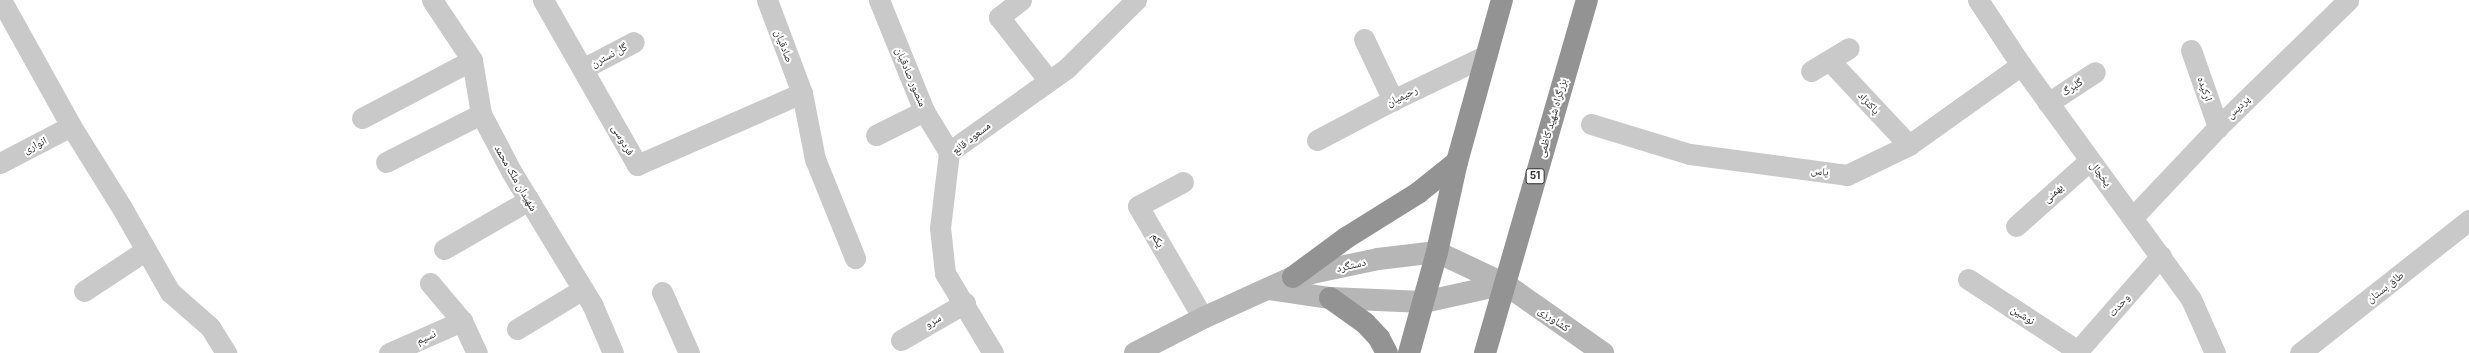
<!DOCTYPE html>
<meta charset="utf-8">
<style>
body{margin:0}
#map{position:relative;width:2469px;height:353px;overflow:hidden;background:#fff;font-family:Inter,"Noto Naskh Arabic",sans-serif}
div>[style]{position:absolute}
.street>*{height:21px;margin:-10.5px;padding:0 10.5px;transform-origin:10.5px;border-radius:10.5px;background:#c9c9c9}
.secondary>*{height:22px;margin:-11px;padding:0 11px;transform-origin:11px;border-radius:11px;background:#b6b6b6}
.highway>*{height:22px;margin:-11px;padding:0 11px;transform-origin:11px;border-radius:11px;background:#939393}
span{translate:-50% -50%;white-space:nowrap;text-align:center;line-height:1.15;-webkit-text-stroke:4px #fff;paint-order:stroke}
.shield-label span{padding:1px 3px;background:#fff;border:1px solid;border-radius:3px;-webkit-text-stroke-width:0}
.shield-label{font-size:10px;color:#2c2c2c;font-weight:700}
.street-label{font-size:11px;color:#2c2c2c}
</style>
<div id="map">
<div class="street">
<div style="left:1px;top:0;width:144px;rotate:60.9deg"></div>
<div style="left:71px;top:126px;width:97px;rotate:58.1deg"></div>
<div style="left:122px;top:208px;width:97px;rotate:60.3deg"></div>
<div style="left:170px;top:292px;width:53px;rotate:41.2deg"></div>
<div style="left:210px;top:327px;width:31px;rotate:58deg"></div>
<div style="left:432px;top:0;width:72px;rotate:56.3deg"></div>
<div style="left:472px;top:60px;width:55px;rotate:80.5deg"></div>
<div style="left:481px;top:114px;width:64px;rotate:62.2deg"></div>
<div style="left:511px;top:171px;width:156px;rotate:58.7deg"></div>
<div style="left:592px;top:304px;width:53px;rotate:66.8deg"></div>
<div style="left:543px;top:0;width:190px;rotate:60.3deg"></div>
<div style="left:637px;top:165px;width:180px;rotate:-23.6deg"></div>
<div style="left:767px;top:0;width:99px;rotate:69.4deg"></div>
<div style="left:802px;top:93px;width:67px;rotate:78.9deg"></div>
<div style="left:815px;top:159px;width:107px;rotate:68deg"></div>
<div style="left:879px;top:0;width:120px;rotate:67.9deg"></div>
<div style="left:924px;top:111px;width:48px;rotate:58.6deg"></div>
<div style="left:1021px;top:0;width:28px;rotate:142deg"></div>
<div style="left:999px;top:17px;width:81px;rotate:52deg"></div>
<div style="left:1978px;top:0;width:78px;rotate:56.5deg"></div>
<div style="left:2021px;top:65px;width:289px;rotate:54deg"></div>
<div style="left:2191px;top:299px;width:59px;rotate:66deg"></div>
<div style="left:1364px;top:39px;width:68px;rotate:64.6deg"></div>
<div style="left:2191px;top:50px;width:82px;rotate:70.7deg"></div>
<div style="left:1830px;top:61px;width:115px;rotate:46.8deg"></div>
<div style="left:584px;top:68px;width:56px;rotate:-27.5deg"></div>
<div style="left:1811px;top:71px;width:44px;rotate:-31.2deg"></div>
<div style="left:2048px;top:103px;width:56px;rotate:-33.4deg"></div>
<div style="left:362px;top:118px;width:124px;rotate:-27.8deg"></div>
<div style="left:1591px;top:124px;width:103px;rotate:16.9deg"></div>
<div style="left:1690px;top:154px;width:158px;rotate:7.6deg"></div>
<div style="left:1847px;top:175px;width:69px;rotate:-25.8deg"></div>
<div style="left:1909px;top:145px;width:138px;rotate:-35.5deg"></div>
<div style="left:876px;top:135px;width:54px;rotate:-26.6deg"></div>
<div style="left:1317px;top:140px;width:86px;rotate:-27.8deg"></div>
<div style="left:1393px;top:100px;width:104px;rotate:-25.6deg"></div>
<div style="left:386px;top:162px;width:106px;rotate:-26.8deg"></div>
<div style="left:0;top:163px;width:80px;rotate:-27.5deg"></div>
<div style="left:1183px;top:182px;width:51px;rotate:151.9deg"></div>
<div style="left:1138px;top:206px;width:129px;rotate:59.9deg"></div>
<div style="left:2133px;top:217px;width:124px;rotate:-46.6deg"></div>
<div style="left:2218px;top:127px;width:182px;rotate:-44.3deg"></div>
<div style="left:2016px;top:226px;width:99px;rotate:-41.7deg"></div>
<div style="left:444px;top:249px;width:98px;rotate:-30deg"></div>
<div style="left:1968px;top:279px;width:131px;rotate:33.2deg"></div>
<div style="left:430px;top:283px;width:50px;rotate:49.9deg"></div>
<div style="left:462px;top:321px;width:35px;rotate:65deg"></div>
<div style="left:84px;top:291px;width:74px;rotate:-33.5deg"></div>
<div style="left:662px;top:292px;width:67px;rotate:66.1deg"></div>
<div style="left:517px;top:329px;width:77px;rotate:-31.2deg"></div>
<div style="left:901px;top:340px;width:74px;rotate:-30deg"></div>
<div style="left:389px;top:353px;width:80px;rotate:-23.7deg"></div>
<div style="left:993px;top:353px;width:93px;rotate:-121deg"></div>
<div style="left:945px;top:273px;width:45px;rotate:-96.3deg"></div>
<div style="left:940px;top:228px;width:77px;rotate:-83.2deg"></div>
<div style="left:949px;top:152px;width:145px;rotate:-35.4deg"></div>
<div style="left:1067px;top:68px;width:97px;rotate:-44.6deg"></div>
<div style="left:2076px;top:353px;width:129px;rotate:-48.8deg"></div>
<div style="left:2300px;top:353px;width:215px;rotate:-38.2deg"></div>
</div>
<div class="secondary">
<div style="left:1269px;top:289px;width:62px;rotate:8.4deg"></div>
<div style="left:1330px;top:298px;width:94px;rotate:2.4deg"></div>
<div style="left:1424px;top:302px;width:83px;rotate:-12.5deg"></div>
<div style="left:1135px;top:353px;width:76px;rotate:-27.2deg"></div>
<div style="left:1203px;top:318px;width:99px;rotate:-24.5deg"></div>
<div style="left:1293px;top:277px;width:87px;rotate:-12deg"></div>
<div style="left:1378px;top:259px;width:59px;rotate:-6.8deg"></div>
<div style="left:1437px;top:252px;width:75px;rotate:25.2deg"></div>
<div style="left:1505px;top:284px;width:120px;rotate:35.1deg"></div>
</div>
<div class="highway">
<div style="left:1293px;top:277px;width:66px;rotate:-36.3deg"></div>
<div style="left:1346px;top:238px;width:85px;rotate:-32deg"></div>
<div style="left:1418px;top:193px;width:50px;rotate:-38.5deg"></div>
<div style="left:1330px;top:298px;width:43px;rotate:35.5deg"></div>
<div style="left:1365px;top:323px;width:21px;rotate:47deg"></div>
<div style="left:1379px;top:338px;width:17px;rotate:62deg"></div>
<div style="left:1409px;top:353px;width:105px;rotate:-74.5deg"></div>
<div style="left:1437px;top:252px;width:92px;rotate:-77.5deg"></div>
<div style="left:1457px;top:162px;width:168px;rotate:-74.5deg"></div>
<div style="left:1485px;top:353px;width:367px;rotate:-73.9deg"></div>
</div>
<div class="shield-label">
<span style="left:1535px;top:176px">51</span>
</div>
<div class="street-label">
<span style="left:784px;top:46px;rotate:69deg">صادقیان</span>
<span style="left:609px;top:55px;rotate:-28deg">گل نسترن</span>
<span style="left:911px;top:77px;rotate:67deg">منصور صادقیان</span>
<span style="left:2072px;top:87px;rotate:-33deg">گلبرگ</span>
<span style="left:2205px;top:89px;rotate:71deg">ارکیده</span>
<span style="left:1402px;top:96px;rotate:-26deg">رحیمیان</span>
<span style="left:1869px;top:103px;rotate:47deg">پاکنژاد</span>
<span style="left:2238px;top:107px;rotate:-44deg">پردیس</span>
<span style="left:1552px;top:118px;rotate:-74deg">بزرگراه شهید کاظمی</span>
<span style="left:971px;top:138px;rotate:-38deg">مسعود قانع</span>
<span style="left:623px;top:140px;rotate:60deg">فردوسی</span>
<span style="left:35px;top:145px;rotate:-27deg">انواری</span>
<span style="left:1820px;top:171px;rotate:8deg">یاس</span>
<span style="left:2101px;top:174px;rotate:54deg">یخچال</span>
<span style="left:516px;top:178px;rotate:60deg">شهیدان ملک محمد</span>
<span style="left:2053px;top:193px;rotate:-42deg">بهمنی</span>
<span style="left:1158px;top:240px;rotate:60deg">یکم</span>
<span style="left:1351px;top:265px;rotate:-13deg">دستگرد</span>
<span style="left:2385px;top:287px;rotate:-38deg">طاق بستان</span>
<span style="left:2119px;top:305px;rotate:-49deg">وحدت</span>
<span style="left:2023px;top:315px;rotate:33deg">نوشین</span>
<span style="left:1554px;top:319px;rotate:35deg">کشاورزی</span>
<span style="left:933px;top:321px;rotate:-30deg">سرو</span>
<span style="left:426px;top:337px;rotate:-24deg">نسیم</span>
</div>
</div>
